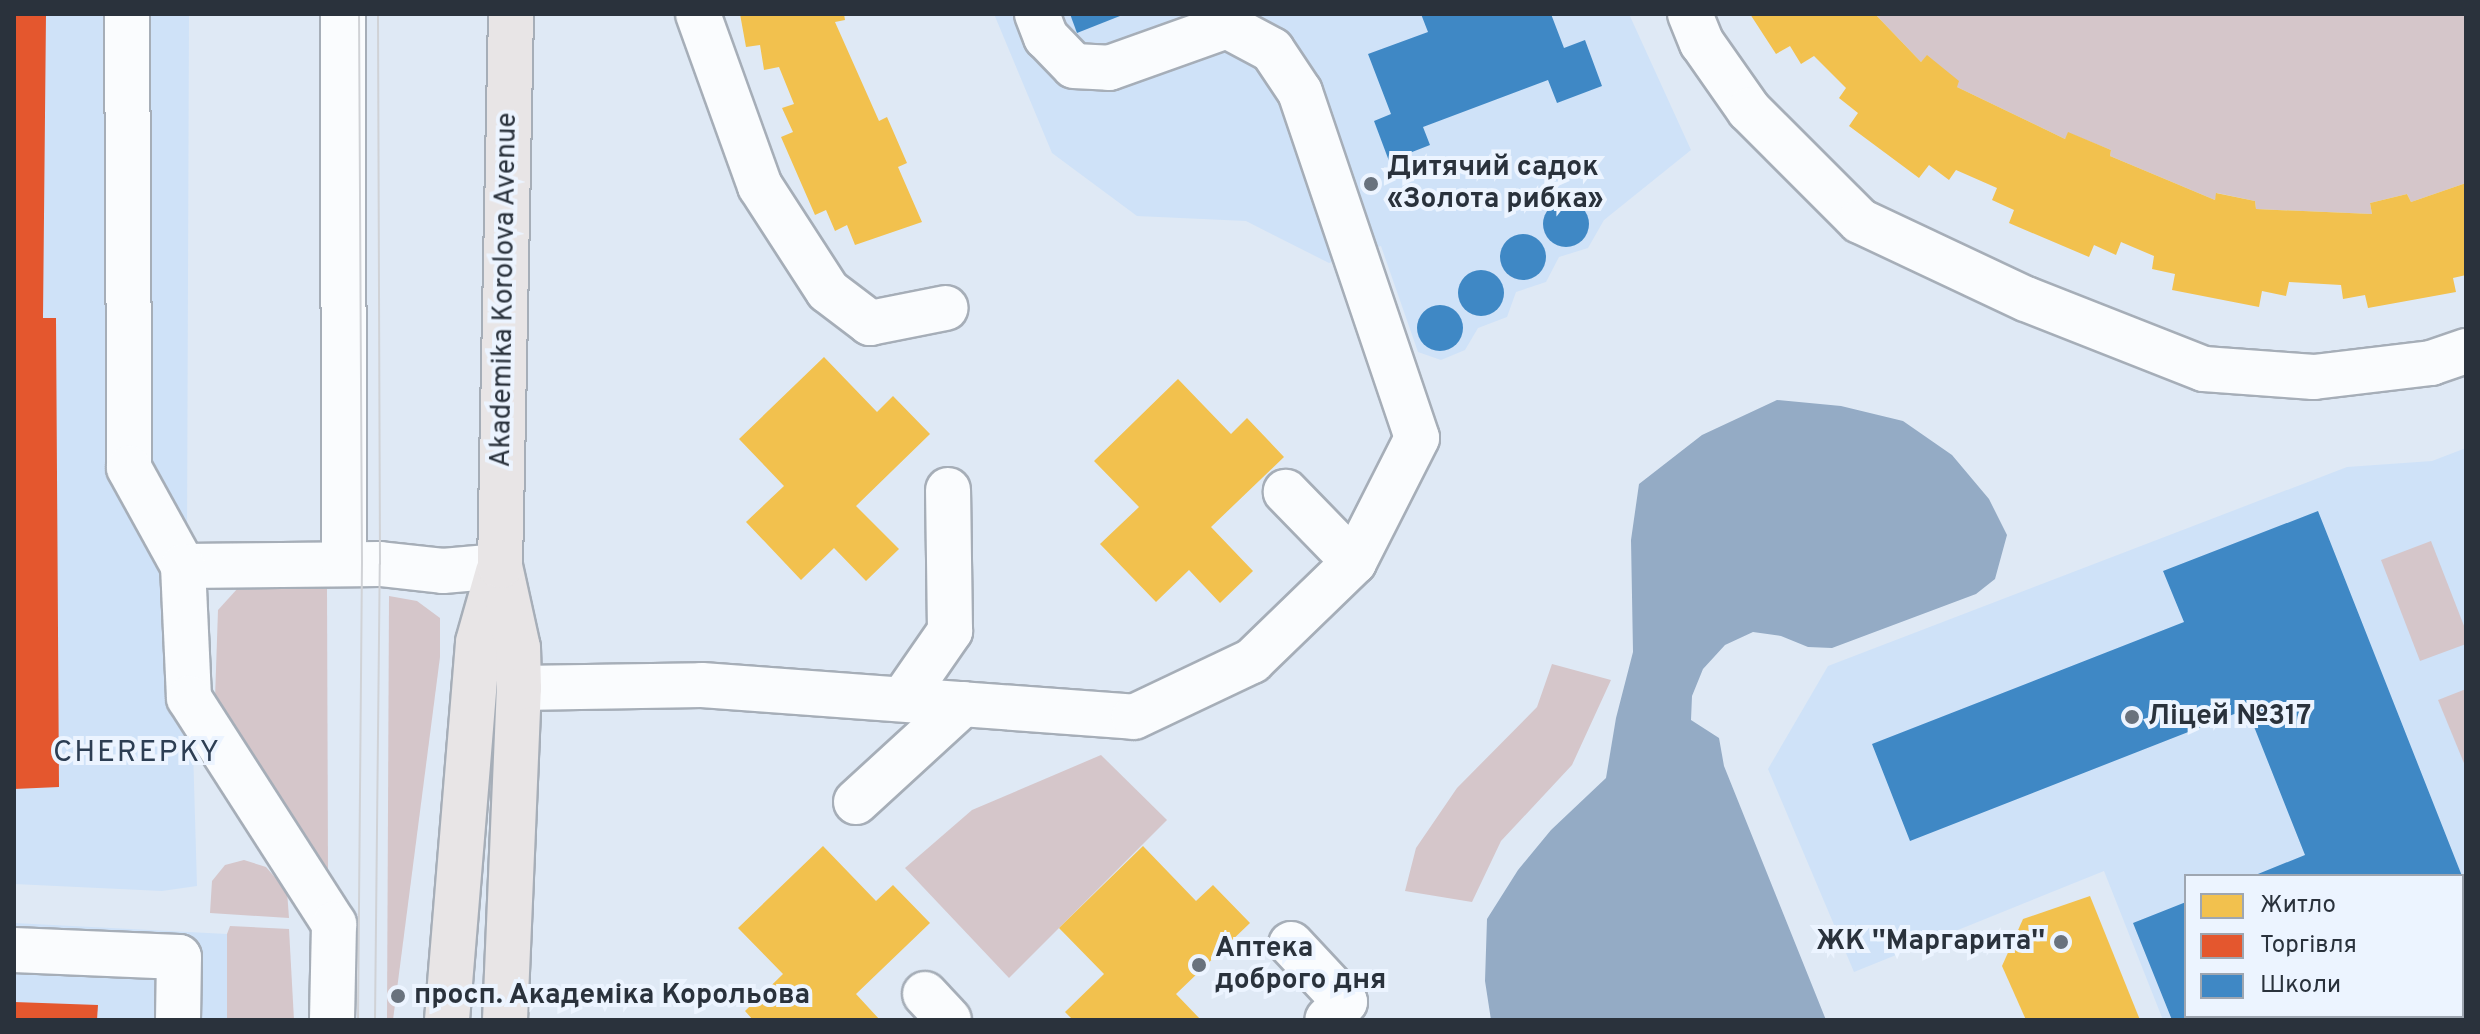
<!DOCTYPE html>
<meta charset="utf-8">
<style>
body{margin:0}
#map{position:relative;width:2480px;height:1034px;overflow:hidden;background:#dfe9f5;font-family:Overpass,sans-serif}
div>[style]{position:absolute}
.built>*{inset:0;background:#cfe2f8}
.green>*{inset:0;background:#d5c6ca}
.water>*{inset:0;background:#94abc5}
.homes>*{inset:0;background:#f2c14e}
.shops>*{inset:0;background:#e4572e}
.schools>*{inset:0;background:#3f88c5}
.round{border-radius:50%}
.roads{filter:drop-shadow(2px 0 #a6aeb8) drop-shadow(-2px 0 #a6aeb8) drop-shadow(0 2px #a6aeb8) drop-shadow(0 -2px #a6aeb8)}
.minor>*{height:44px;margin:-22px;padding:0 22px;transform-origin:22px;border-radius:22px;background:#fafcfe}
.major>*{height:44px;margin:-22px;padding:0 22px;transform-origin:22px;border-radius:22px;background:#e8e5e6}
.tram>*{height:2px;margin:-1px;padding:0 1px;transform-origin:1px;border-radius:1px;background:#d0d2d6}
.dots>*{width:22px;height:22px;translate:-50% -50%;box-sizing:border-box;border:4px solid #ecf4ff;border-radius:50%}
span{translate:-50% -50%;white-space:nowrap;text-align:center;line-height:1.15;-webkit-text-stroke:8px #ecf4ff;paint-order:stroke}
.poi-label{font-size:28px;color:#2a323c;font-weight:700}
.left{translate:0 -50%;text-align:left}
.right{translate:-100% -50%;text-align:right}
.street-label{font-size:28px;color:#2a323c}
.neighbourhood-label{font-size:30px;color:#2d3e53;letter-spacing:2px}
.frame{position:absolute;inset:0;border:16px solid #2a323c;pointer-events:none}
.legend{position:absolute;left:2184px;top:874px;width:280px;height:144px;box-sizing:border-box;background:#ecf4ff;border:2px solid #9ea6b1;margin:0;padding:10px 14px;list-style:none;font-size:24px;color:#2a323c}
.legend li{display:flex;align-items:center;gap:16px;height:40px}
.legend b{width:40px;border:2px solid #9ea6b1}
</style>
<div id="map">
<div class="built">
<div style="clip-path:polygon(14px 14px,189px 14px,187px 542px,197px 886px,162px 891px,14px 884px)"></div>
<div style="clip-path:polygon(994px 14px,1629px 14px,1691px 150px,1604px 220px,1588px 248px,1559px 257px,1546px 282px,1516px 292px,1507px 317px,1478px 328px,1465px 350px,1441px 360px,1418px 352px,1381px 246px,1329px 263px,1246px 221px,1137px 216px,1052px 153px)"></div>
<div style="clip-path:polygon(evenodd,2466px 448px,2466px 1020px,2163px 1020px,2104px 871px,1854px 972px,1768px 769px,1828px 666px,2347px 467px,2432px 461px,2466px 448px,2186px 876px,2462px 876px,2462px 1016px,2186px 1016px,2186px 876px)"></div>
<div style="clip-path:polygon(14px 923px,227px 934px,227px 1020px,14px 1020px)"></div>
</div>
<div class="green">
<div style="clip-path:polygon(1875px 14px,2466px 14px,2466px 183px,2411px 202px,2407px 194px,2370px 203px,2372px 214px,2256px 209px,2255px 201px,2217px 193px,2215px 200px,2110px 156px,2111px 150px,2069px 133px,2065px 139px,1957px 87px,1927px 56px,1921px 62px)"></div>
<div style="clip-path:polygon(2431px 541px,2466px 631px,2466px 644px,2420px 661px,2381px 560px)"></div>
<div style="clip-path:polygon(238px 588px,327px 589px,328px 870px,215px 699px,218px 610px)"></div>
<div style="clip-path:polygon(389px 596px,417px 601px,440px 618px,440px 657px,393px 1020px,387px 1020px)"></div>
<div style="clip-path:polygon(1552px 664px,1611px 680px,1572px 765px,1501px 841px,1472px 902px,1405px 891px,1416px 848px,1457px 788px,1537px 707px)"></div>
<div style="clip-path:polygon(2466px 689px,2466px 768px,2438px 700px)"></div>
<div style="clip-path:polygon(1101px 755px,1167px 820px,1009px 978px,905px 868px,972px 810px)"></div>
<div style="clip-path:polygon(244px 860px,266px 867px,287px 891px,289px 918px,210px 913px,212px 881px,225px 865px)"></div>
<div style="clip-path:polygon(230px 926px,289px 929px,294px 1020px,227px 1020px,227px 934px)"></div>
</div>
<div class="water">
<div style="clip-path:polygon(1777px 400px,1841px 406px,1903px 421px,1952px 455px,1989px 499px,2007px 535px,1995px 579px,1976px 594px,1832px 648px,1808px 647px,1781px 636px,1753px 632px,1725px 645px,1703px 669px,1692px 696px,1691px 720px,1719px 738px,1724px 766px,1826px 1020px,1491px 1020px,1485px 981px,1487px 919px,1518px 870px,1551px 830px,1606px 778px,1616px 718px,1633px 652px,1631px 540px,1639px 484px,1702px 435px)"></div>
</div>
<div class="homes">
<div style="clip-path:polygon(740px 14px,844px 14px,845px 20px,835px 22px,879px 121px,887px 117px,907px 163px,898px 167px,922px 222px,855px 245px,847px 225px,835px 231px,826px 210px,815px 215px,781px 137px,793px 132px,782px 108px,794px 104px,779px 67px,764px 70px,760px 45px,746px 47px)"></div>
<div style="clip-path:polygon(1750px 14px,1875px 14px,1921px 62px,1927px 55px,1959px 81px,1957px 87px,2065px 139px,2068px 132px,2111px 150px,2110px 156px,2215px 200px,2216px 193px,2255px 201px,2256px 209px,2372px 214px,2370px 203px,2407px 194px,2411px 202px,2466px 183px,2466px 275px,2453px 278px,2456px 292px,2368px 308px,2365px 295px,2343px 299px,2341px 285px,2289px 282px,2286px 296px,2262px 291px,2259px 307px,2172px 290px,2175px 274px,2152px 269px,2154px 256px,2121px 242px,2116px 255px,2094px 245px,2089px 257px,2009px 223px,2014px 210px,1992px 200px,1997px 188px,1956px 170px,1949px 180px,1929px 165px,1919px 178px,1849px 126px,1858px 113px,1839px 98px,1846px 88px,1814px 56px,1801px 64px,1790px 46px,1776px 54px)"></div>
<div style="clip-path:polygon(824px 357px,877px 412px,893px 396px,930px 434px,856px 506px,899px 549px,866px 581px,834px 548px,801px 580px,746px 522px,784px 486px,739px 439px)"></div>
<div style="clip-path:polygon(1178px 379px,1231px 434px,1247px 418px,1284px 457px,1211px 527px,1253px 571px,1220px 603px,1189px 570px,1156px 602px,1100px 544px,1139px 507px,1094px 461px)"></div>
<div style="clip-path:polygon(823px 846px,876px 901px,893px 885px,930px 923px,856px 994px,880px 1020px,753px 1020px,745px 1011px,783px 974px,738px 928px)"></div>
<div style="clip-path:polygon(1143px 846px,1196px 901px,1213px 885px,1250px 923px,1176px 994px,1201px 1020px,1073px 1020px,1065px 1012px,1104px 974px,1059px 928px)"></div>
<div style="clip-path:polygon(2090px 896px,2140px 1020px,2026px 1020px,2002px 966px,2023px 919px)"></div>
</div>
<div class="shops">
<div style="clip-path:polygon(14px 14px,46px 14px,43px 318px,56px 318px,59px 787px,14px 789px)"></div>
<div style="clip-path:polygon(14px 1002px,98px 1005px,97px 1020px,14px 1020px)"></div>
</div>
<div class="schools">
<div style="clip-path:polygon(1070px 14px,1125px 14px,1077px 33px)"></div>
<div style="clip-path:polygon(1421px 14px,1551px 14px,1564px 48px,1585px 40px,1602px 86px,1557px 103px,1548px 80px,1423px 127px,1430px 145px,1389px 161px,1374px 121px,1391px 114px,1368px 54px,1428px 32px)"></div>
<div class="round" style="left:1543px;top:201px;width:46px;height:46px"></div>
<div class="round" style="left:1500px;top:234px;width:46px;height:46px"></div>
<div class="round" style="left:1458px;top:270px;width:46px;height:46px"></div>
<div class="round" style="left:1417px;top:305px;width:46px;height:46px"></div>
<div style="clip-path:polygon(2318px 511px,2462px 876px,2253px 876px,2305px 855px,2247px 709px,1910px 841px,1872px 744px,2184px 622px,2163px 571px)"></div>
<div style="clip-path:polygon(2462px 877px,2466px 887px,2466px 985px,2462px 986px)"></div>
<div style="clip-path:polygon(2186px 902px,2186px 1016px,2385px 1016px,2376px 1020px,2172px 1020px,2133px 923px)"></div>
</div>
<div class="roads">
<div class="minor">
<div style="left:127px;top:14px;width:454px;rotate:89.7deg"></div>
<div style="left:129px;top:468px;width:112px;rotate:61.1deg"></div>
<div style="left:183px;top:566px;width:197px;rotate:-0.6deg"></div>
<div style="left:380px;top:564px;width:63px;rotate:6.3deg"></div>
<div style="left:443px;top:571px;width:57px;rotate:-5deg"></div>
<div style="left:343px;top:14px;width:550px;rotate:89.9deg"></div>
<div style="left:698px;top:14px;width:183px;rotate:70.2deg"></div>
<div style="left:760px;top:186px;width:125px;rotate:57.1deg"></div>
<div style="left:828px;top:291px;width:53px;rotate:37.3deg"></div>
<div style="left:870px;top:323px;width:77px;rotate:-11.2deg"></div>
<div style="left:1037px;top:14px;width:25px;rotate:69deg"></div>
<div style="left:1046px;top:37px;width:40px;rotate:46deg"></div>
<div style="left:1074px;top:66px;width:35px;rotate:3deg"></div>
<div style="left:1109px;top:68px;width:125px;rotate:-19.6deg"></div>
<div style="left:1227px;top:26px;width:51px;rotate:28.1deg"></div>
<div style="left:1272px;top:50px;width:50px;rotate:56.3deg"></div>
<div style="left:1300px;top:92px;width:365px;rotate:71.3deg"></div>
<div style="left:1417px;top:438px;width:139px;rotate:116.9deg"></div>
<div style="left:1690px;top:14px;width:31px;rotate:68deg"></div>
<div style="left:1702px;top:43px;width:82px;rotate:55deg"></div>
<div style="left:1749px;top:110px;width:157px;rotate:45deg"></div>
<div style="left:1860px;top:221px;width:183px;rotate:25.2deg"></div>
<div style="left:2026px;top:299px;width:191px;rotate:21.5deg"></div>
<div style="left:2204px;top:369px;width:110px;rotate:4.2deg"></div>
<div style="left:2314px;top:377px;width:118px;rotate:-6.8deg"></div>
<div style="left:2431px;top:363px;width:37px;rotate:-19deg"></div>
<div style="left:183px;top:566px;width:132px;rotate:87.4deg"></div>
<div style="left:189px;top:698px;width:269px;rotate:57.3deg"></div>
<div style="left:334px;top:924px;width:96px;rotate:91.2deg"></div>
<div style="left:519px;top:688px;width:183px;rotate:-0.9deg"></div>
<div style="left:702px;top:685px;width:433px;rotate:4.2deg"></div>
<div style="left:1134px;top:717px;width:131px;rotate:-25.4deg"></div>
<div style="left:1252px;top:661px;width:142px;rotate:-44.1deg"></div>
<div style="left:1354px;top:562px;width:98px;rotate:-134.2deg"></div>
<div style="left:903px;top:699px;width:83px;rotate:-55.3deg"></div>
<div style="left:950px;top:631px;width:141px;rotate:-90.8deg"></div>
<div style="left:856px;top:802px;width:145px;rotate:-42.5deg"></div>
<div style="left:1291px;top:944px;width:79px;rotate:47deg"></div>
<div style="left:1345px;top:1002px;width:25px;rotate:135deg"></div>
<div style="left:14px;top:950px;width:165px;rotate:2.4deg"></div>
<div style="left:179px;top:957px;width:63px;rotate:90.9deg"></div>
<div style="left:925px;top:994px;width:35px;rotate:47deg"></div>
</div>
<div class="major">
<div style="left:447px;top:1020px;width:379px;rotate:-85.3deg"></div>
<div style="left:478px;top:642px;width:73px;rotate:-74.1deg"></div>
<div style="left:505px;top:1020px;width:332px;rotate:-87.6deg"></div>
<div style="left:519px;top:688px;width:40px;rotate:-91.4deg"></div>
<div style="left:518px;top:648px;width:84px;rotate:-102.4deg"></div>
<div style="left:500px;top:566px;width:552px;rotate:-88.86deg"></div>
</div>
</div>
<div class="tram">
<div style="left:358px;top:1020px;width:456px;rotate:-89.5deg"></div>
<div style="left:362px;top:564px;width:550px;rotate:-90.31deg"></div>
<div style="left:375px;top:1020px;width:456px;rotate:-89.4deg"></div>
<div style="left:380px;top:564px;width:550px;rotate:-90.21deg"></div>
</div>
<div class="dots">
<div style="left:1371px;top:184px;background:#69727d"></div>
<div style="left:2132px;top:717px;background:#69727d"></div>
<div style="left:2061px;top:942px;background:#69727d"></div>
<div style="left:1199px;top:965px;background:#69727d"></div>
<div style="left:398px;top:996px;background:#69727d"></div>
</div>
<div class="poi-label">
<span class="left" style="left:1387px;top:184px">Дитячий садок<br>«Золота рибка»</span>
<span class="left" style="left:2148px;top:717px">Ліцей №317</span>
<span class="right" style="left:2045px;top:942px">ЖК ''Маргарита''</span>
<span class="left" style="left:1215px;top:965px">Аптека<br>доброго дня</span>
<span class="left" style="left:414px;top:996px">просп. Академіка Корольова</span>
</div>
<div class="street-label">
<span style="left:505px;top:290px;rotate:-89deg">Akademika Korolova Avenue</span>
</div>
<div class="neighbourhood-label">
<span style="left:137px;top:754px">CHEREPKY</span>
</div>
<div class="frame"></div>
<ul class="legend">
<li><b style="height:22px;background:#f2c14e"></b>Житло</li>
<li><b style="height:22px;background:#e4572e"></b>Торгівля</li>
<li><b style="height:22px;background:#3f88c5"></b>Школи</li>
</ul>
</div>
